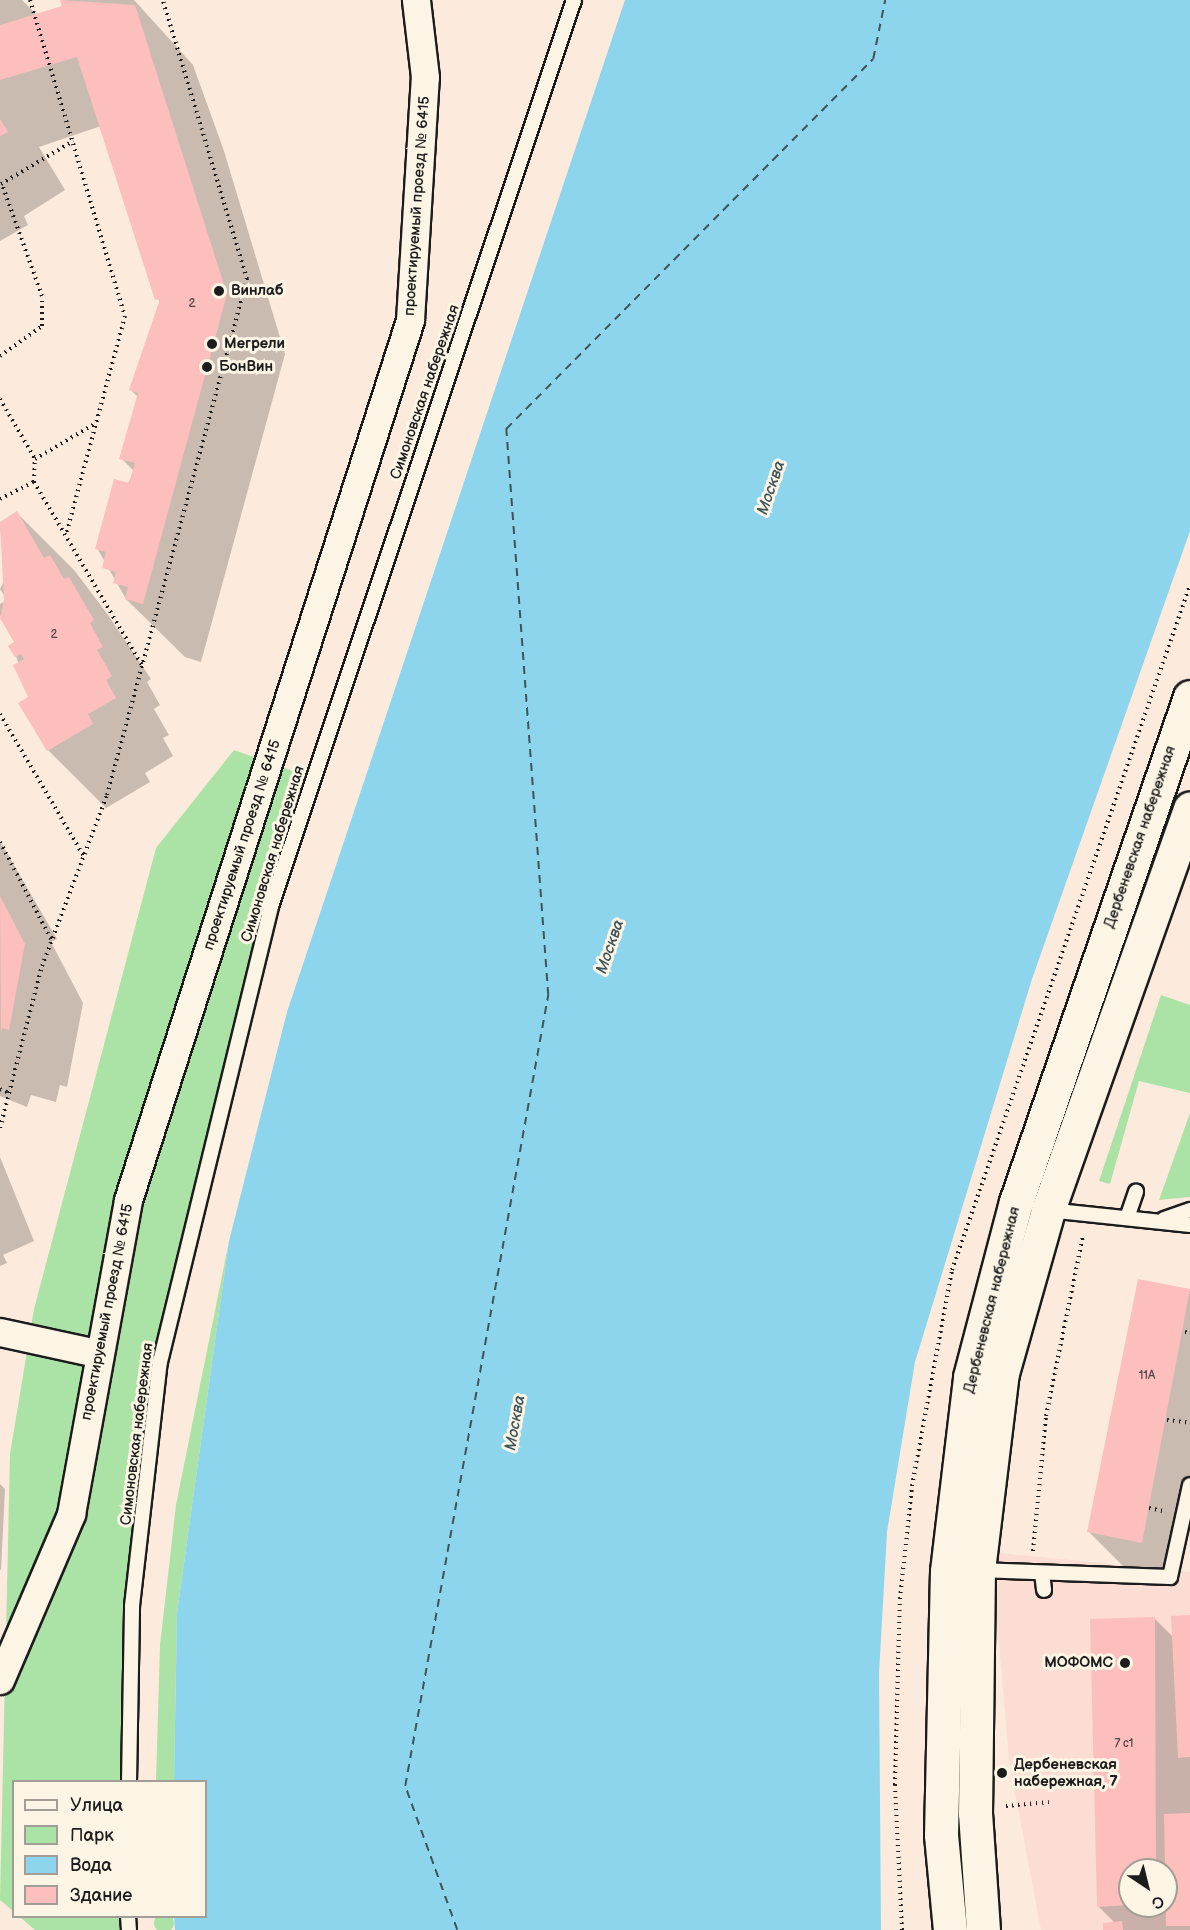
<!DOCTYPE html>
<meta charset="utf-8">
<style>
body{margin:0}
#map{position:relative;width:1190px;height:1930px;overflow:hidden;background:#fceadd;font-family:"Balsamiq Sans",sans-serif}
div>[style]{position:absolute}
.built>*{inset:0;background:#fcddd3}
.green>*{inset:0;background:#abe2a5}
.round{border-radius:50%}
.water>*{inset:0;background:#8cd5ed}
.shadow>*{inset:0;background:#0003}
.ferry>*{height:1.5px;margin-top:-0.75px;transform-origin:0;background:repeating-linear-gradient(90deg,#3e545b 0 8px,transparent 0 14px)}
.building>*{inset:0;background:#fcbfbd}
.path>*{height:4px;margin-top:-2px;transform-origin:0;background:repeating-linear-gradient(90deg,#1c1c1c 0 1.5px,transparent 0 6px)}
.roads{filter:drop-shadow(2px 0 #1c1c1c) drop-shadow(-2px 0 #1c1c1c) drop-shadow(0 2px #1c1c1c) drop-shadow(0 -2px #1c1c1c)}
.service>*{height:14px;margin:-7px;padding:0 7px;transform-origin:7px;border-radius:7px;background:#fcf5e5}
.minor>*{height:27px;margin:-13.5px;padding:0 13.5px;transform-origin:13.5px;border-radius:13.5px;background:#fcf5e5}
.secondary>*{height:33px;margin:-16.5px;padding:0 16.5px;transform-origin:16.5px;border-radius:16.5px;background:#fcf5e5}
.dots>*{width:16px;height:16px;translate:-50% -50%;box-sizing:border-box;border:3px solid #fcf5e5;border-radius:50%}
span{translate:-50% -50%;white-space:nowrap;text-align:center;line-height:1.15;-webkit-text-stroke:6px #fcf5e5;paint-order:stroke}
.number-label{font-size:12px;color:#544544}
.number-label span{-webkit-text-stroke-width:0}
.street-label{font-size:15px;color:#1c1c1c}
.poi-label{font-size:15px;color:#1c1c1c;font-weight:700}
.left{translate:0 -50%;text-align:left}
.right{translate:-100% -50%;text-align:right}
.water-label{font-size:16px;color:#3e545b;font-style:italic}
.legend{position:absolute;left:12px;top:1780px;width:195px;height:138px;box-sizing:border-box;background:#fcf5e5;border:2px solid #a29e95;margin:0;padding:8px 10px;list-style:none;font-size:18px;color:#1c1c1c}
.legend li{display:flex;align-items:center;gap:12px;height:30px}
.legend b{width:30px;border:2px solid #a29e95}
.north{position:absolute;left:1118px;top:1858px;width:60px;height:60px;box-sizing:border-box;background:#fcf5e5;border:2px solid #a29e95;border-radius:50%;rotate:145deg;font-size:16px;font-weight:700;line-height:24px;text-align:center;color:#1c1c1c}
.north::after{content:'';display:block;margin:auto;width:21px;height:27px;background:#1c1c1c;clip-path:polygon(50% 0,100% 100%,50% 72%,0 100%)}
</style>
<div id="map">
<div class="built">
<div style="clip-path:polygon(evenodd,991px 1552px,1190px 1572px,1190px 1930px,1041px 1930px,1009px 1760px,991px 1552px,1130px 1870px,1166px 1870px,1166px 1906px,1130px 1906px,1130px 1870px)"></div>
</div>
<div class="green">
<div style="clip-path:polygon(234px 750px,313px 778px,271px 906px,160px 1362px,132px 1606px,129px 1781px,14px 1782px,13px 1911px,0 1900px,10px 1454px,34px 1309px,156px 848px)"></div>
<div style="clip-path:polygon(1161px 995px,1190px 1005px,1190px 1093px,1139px 1081px,1110px 1184px,1099px 1181px)"></div>
<div style="clip-path:polygon(1190px 1113px,1190px 1197px,1159px 1200px)"></div>
<div style="clip-path:polygon(229px 1241px,177px 1613px,174px 1781px,156px 1782px,160px 1645px,176px 1505px)"></div>
<div class="round" style="left:154px;top:1913px;width:20px;height:20px"></div>
<div style="clip-path:polygon(20px 1917px,128px 1917px,129px 1930px,35px 1930px)"></div>
</div>
<div class="water">
<div style="clip-path:polygon(625px 0,1190px 0,1190px 531px,1032px 979px,915px 1362px,887px 1532px,879px 1673px,881px 1930px,175px 1930px,174px 1917px,206px 1916px,206px 1782px,174px 1781px,177px 1613px,229px 1241px,287px 1012px)"></div>
</div>
<div class="shadow">
<div style="clip-path:polygon(0 0,22px 0,37px 15px,64px 7px,63px 0,134px 0,193px 65px,224px 151px,285px 354px,201px 662px,185px 657px,126px 599px,97px 548px,134px 471px,121px 458px,138px 397px,131px 390px,160px 303px,101px 126px,39px 147px,65px 190px,24px 216px,28px 225px,0 241px)"></div>
<div style="clip-path:polygon(17px 513px,75px 571px,108px 615px,151px 679px,147px 682px,160px 705px,154px 709px,169px 735px,163px 738px,173px 756px,145px 773px,150px 782px,106px 808px,48px 750px,16px 656px,16px 643px,0 615px,0 604px,7px 600px,0 589px,4px 581px,0 523px)"></div>
<div style="clip-path:polygon(0 841px,57px 939px,51px 942px,83px 1003px,67px 1087px,60px 1085px,56px 1102px,31px 1095px,27px 1107px,0 1096px)"></div>
<div style="clip-path:polygon(0 1157px,34px 1241px,3px 1255px,7px 1263px,0 1266px)"></div>
<div style="clip-path:polygon(1139px 1281px,1190px 1291px,1190px 1521px,1178px 1579px,1125px 1568px,1089px 1532px)"></div>
<div style="clip-path:polygon(0 1484px,5px 1489px,1px 1570px,0 1570px)"></div>
<div style="clip-path:polygon(evenodd,1190px 1616px,1190px 1930px,1105px 1930px,1115px 1923px,1099px 1907px,1154px 1618px,1174px 1638px,1190px 1616px,1130px 1870px,1166px 1870px,1166px 1906px,1130px 1906px,1130px 1870px)"></div>
</div>
<div class="ferry">
<div style="left:457px;top:1930px;width:153px;rotate:-109.9deg"></div>
<div style="left:405px;top:1786px;width:804px;rotate:-79.75deg"></div>
<div style="left:548px;top:995px;width:568px;rotate:-94.24deg"></div>
<div style="left:506px;top:429px;width:521px;rotate:-45.23deg"></div>
<div style="left:873px;top:59px;width:60px;rotate:-78.5deg"></div>
</div>
<div class="building">
<div style="clip-path:polygon(60px 0,135px 5px,227px 294px,143px 604px,125px 599px,128px 587px,113px 583px,116px 572px,102px 568px,106px 552px,95px 549px,114px 479px,129px 483px,135px 463px,119px 459px,138px 393px,129px 390px,160px 299px,155px 300px,77px 57px,0 80px,0 25px,62px 6px)"></div>
<div style="clip-path:polygon(0 119px,8px 132px,0 136px)"></div>
<div style="clip-path:polygon(17px 511px,44px 558px,50px 555px,64px 579px,69px 577px,94px 620px,90px 623px,103px 647px,97px 650px,112px 676px,106px 680px,116px 698px,88px 714px,93px 724px,47px 751px,18px 703px,28px 697px,13px 665px,24px 659px,21px 654px,15px 657px,8px 646px,14px 642px,0 618px,4px 600px,0 522px)"></div>
<div style="clip-path:polygon(0 896px,25px 944px,9px 1030px,2px 1028px,1px 1034px)"></div>
<div style="clip-path:polygon(1138px 1279px,1190px 1289px,1142px 1543px,1087px 1532px)"></div>
<div style="clip-path:polygon(1190px 1615px,1190px 1757px,1178px 1758px,1171px 1616px)"></div>
<div style="clip-path:polygon(1155px 1617px,1156px 1870px,1130px 1870px,1130px 1905px,1097px 1907px,1090px 1619px)"></div>
<div style="clip-path:polygon(1190px 1813px,1190px 1926px,1166px 1926px,1164px 1814px)"></div>
<div style="clip-path:polygon(1122px 1921px,1123px 1930px,1103px 1930px,1103px 1923px)"></div>
</div>
<div class="path">
<div style="left:30px;top:0;width:330px;rotate:73.3deg"></div>
<div style="left:125px;top:316px;width:227px;rotate:105.1deg"></div>
<div style="left:1px;top:184px;width:84px;rotate:-30.8deg"></div>
<div style="left:0;top:356px;width:52px;rotate:-35.5deg"></div>
<div style="left:42px;top:326px;width:30px;rotate:-90deg"></div>
<div style="left:42px;top:296px;width:119px;rotate:-109.7deg"></div>
<div style="left:0;top:399px;width:69px;rotate:59.7deg"></div>
<div style="left:34px;top:482px;width:212px;rotate:59.5deg"></div>
<div style="left:0;top:499px;width:38px;rotate:-27deg"></div>
<div style="left:34px;top:482px;width:23px;rotate:-88deg"></div>
<div style="left:35px;top:459px;width:71px;rotate:-30.5deg"></div>
<div style="left:0;top:714px;width:164px;rotate:59.5deg"></div>
<div style="left:0;top:842px;width:112px;rotate:62.3deg"></div>
<div style="left:0;top:1089px;width:10px;rotate:24deg"></div>
<div style="left:0;top:1128px;width:167px;rotate:-75.5deg"></div>
<div style="left:42px;top:966px;width:183px;rotate:-69.2deg"></div>
<div style="left:107px;top:795px;width:535px;rotate:-74.82deg"></div>
<div style="left:247px;top:279px;width:291px;rotate:-106.8deg"></div>
<div style="left:1185px;top:1332px;width:5px;rotate:11deg"></div>
<div style="left:1167px;top:1420px;width:23px;rotate:7deg"></div>
<div style="left:1149px;top:1508px;width:14px;rotate:12deg"></div>
<div style="left:1033px;top:1551px;width:136px;rotate:-84.5deg"></div>
<div style="left:1046px;top:1416px;width:184px;rotate:-78.4deg"></div>
<div style="left:1006px;top:1806px;width:43px;rotate:-5.3deg"></div>
<div style="left:902px;top:1930px;width:145px;rotate:-92.8deg"></div>
<div style="left:895px;top:1785px;width:186px;rotate:-88.5deg"></div>
<div style="left:900px;top:1599px;width:114px;rotate:-83.9deg"></div>
<div style="left:912px;top:1486px;width:220px;rotate:-79.5deg"></div>
<div style="left:952px;top:1270px;width:725px;rotate:-70.84deg"></div>
</div>
<div class="roads">
<div class="service">
<div style="left:1048px;top:1210px;width:143px;rotate:6deg"></div>
<div style="left:1127px;top:1218px;width:28px;rotate:-71deg"></div>
<div style="left:1164px;top:1219px;width:28px;rotate:-19deg"></div>
<div style="left:978px;top:1570px;width:192px;rotate:2.1deg"></div>
<div style="left:1170px;top:1577px;width:94px;rotate:-77.7deg"></div>
<div style="left:1042px;top:1573px;width:17px;rotate:83deg"></div>
<div style="left:129px;top:1782px;width:176px;rotate:-89deg"></div>
<div style="left:132px;top:1606px;width:246px;rotate:-83.5deg"></div>
<div style="left:160px;top:1362px;width:469px;rotate:-76.3deg"></div>
<div style="left:271px;top:906px;width:955px;rotate:-71.51deg"></div>
<div style="left:128px;top:1916px;width:14px;rotate:86deg"></div>
</div>
<div class="minor">
<div style="left:0;top:1332px;width:98px;rotate:12.3deg"></div>
<div style="left:0;top:1680px;width:181px;rotate:-66.8deg"></div>
<div style="left:71px;top:1514px;width:319px;rotate:-79.7deg"></div>
<div style="left:128px;top:1200px;width:924px;rotate:-72.23deg"></div>
<div style="left:410px;top:320px;width:243px;rotate:-86.5deg"></div>
<div style="left:425px;top:77px;width:78px;rotate:-96.7deg"></div>
</div>
<div class="secondary">
<div style="left:950px;top:1930px;width:95px;rotate:-95.4deg"></div>
<div style="left:941px;top:1835px;width:264px;rotate:-88.7deg"></div>
<div style="left:947px;top:1571px;width:195px;rotate:-83.2deg"></div>
<div style="left:970px;top:1377px;width:181px;rotate:-75.3deg"></div>
<div style="left:1016px;top:1202px;width:534px;rotate:-70.99deg"></div>
<div style="left:983px;top:1930px;width:117px;rotate:-93.9deg"></div>
<div style="left:975px;top:1813px;width:243px;rotate:-89.3deg"></div>
<div style="left:978px;top:1570px;width:198px;rotate:-83.1deg"></div>
<div style="left:1002px;top:1373px;width:169px;rotate:-74.2deg"></div>
<div style="left:1048px;top:1210px;width:426px;rotate:-70.5deg"></div>
</div>
</div>
<div class="dots">
<div style="left:219px;top:291px;background:#1c1c1c"></div>
<div style="left:212px;top:344px;background:#1c1c1c"></div>
<div style="left:207px;top:367px;background:#1c1c1c"></div>
<div style="left:1125px;top:1663px;background:#1c1c1c"></div>
<div style="left:1002px;top:1773px;background:#1c1c1c"></div>
</div>
<div class="number-label">
<span style="left:192px;top:304px">2</span>
<span style="left:54px;top:635px">2</span>
<span style="left:1147px;top:1376px">11А</span>
<span style="left:1124px;top:1744px">7 с1</span>
</div>
<div class="street-label">
<span style="left:417px;top:206px;rotate:-86deg">проектируемый проезд № 6415</span>
<span style="left:425px;top:392px;rotate:-71deg">Симоновская набережная</span>
<span style="left:1140px;top:837px;rotate:-71deg">Дербеневская набережная</span>
<span style="left:242px;top:845px;rotate:-72deg">проектируемый проезд № 6415</span>
<span style="left:273px;top:854px;rotate:-73deg">Симоновская набережная</span>
<span style="left:992px;top:1300px;rotate:-76deg">Дербеневская набережная</span>
<span style="left:107px;top:1312px;rotate:-79deg">проектируемый проезд № 6415</span>
<span style="left:137px;top:1434px;rotate:-83deg">Симоновская набережная</span>
</div>
<div class="poi-label">
<span class="left" style="left:231px;top:291px">Винлаб</span>
<span class="left" style="left:224px;top:344px">Мегрели</span>
<span class="left" style="left:219px;top:367px">БонВин</span>
<span class="right" style="left:1113px;top:1663px">МОФОМС</span>
<span class="left" style="left:1014px;top:1773px">Дербеневская<br>набережная, 7</span>
</div>
<div class="water-label">
<span style="left:772px;top:488px;rotate:-71deg">Москва</span>
<span style="left:611px;top:947px;rotate:-71deg">Москва</span>
<span style="left:516px;top:1423px;rotate:-80deg">Москва</span>
</div>
<ul class="legend">
<li><b style="height:8px;background:#fcf5e5"></b>Улица</li>
<li><b style="height:16px;background:#abe2a5"></b>Парк</li>
<li><b style="height:16px;background:#8cd5ed"></b>Вода</li>
<li><b style="height:16px;background:#fcbfbd"></b>Здание</li>
</ul>
<div class="north">С</div>
</div>
